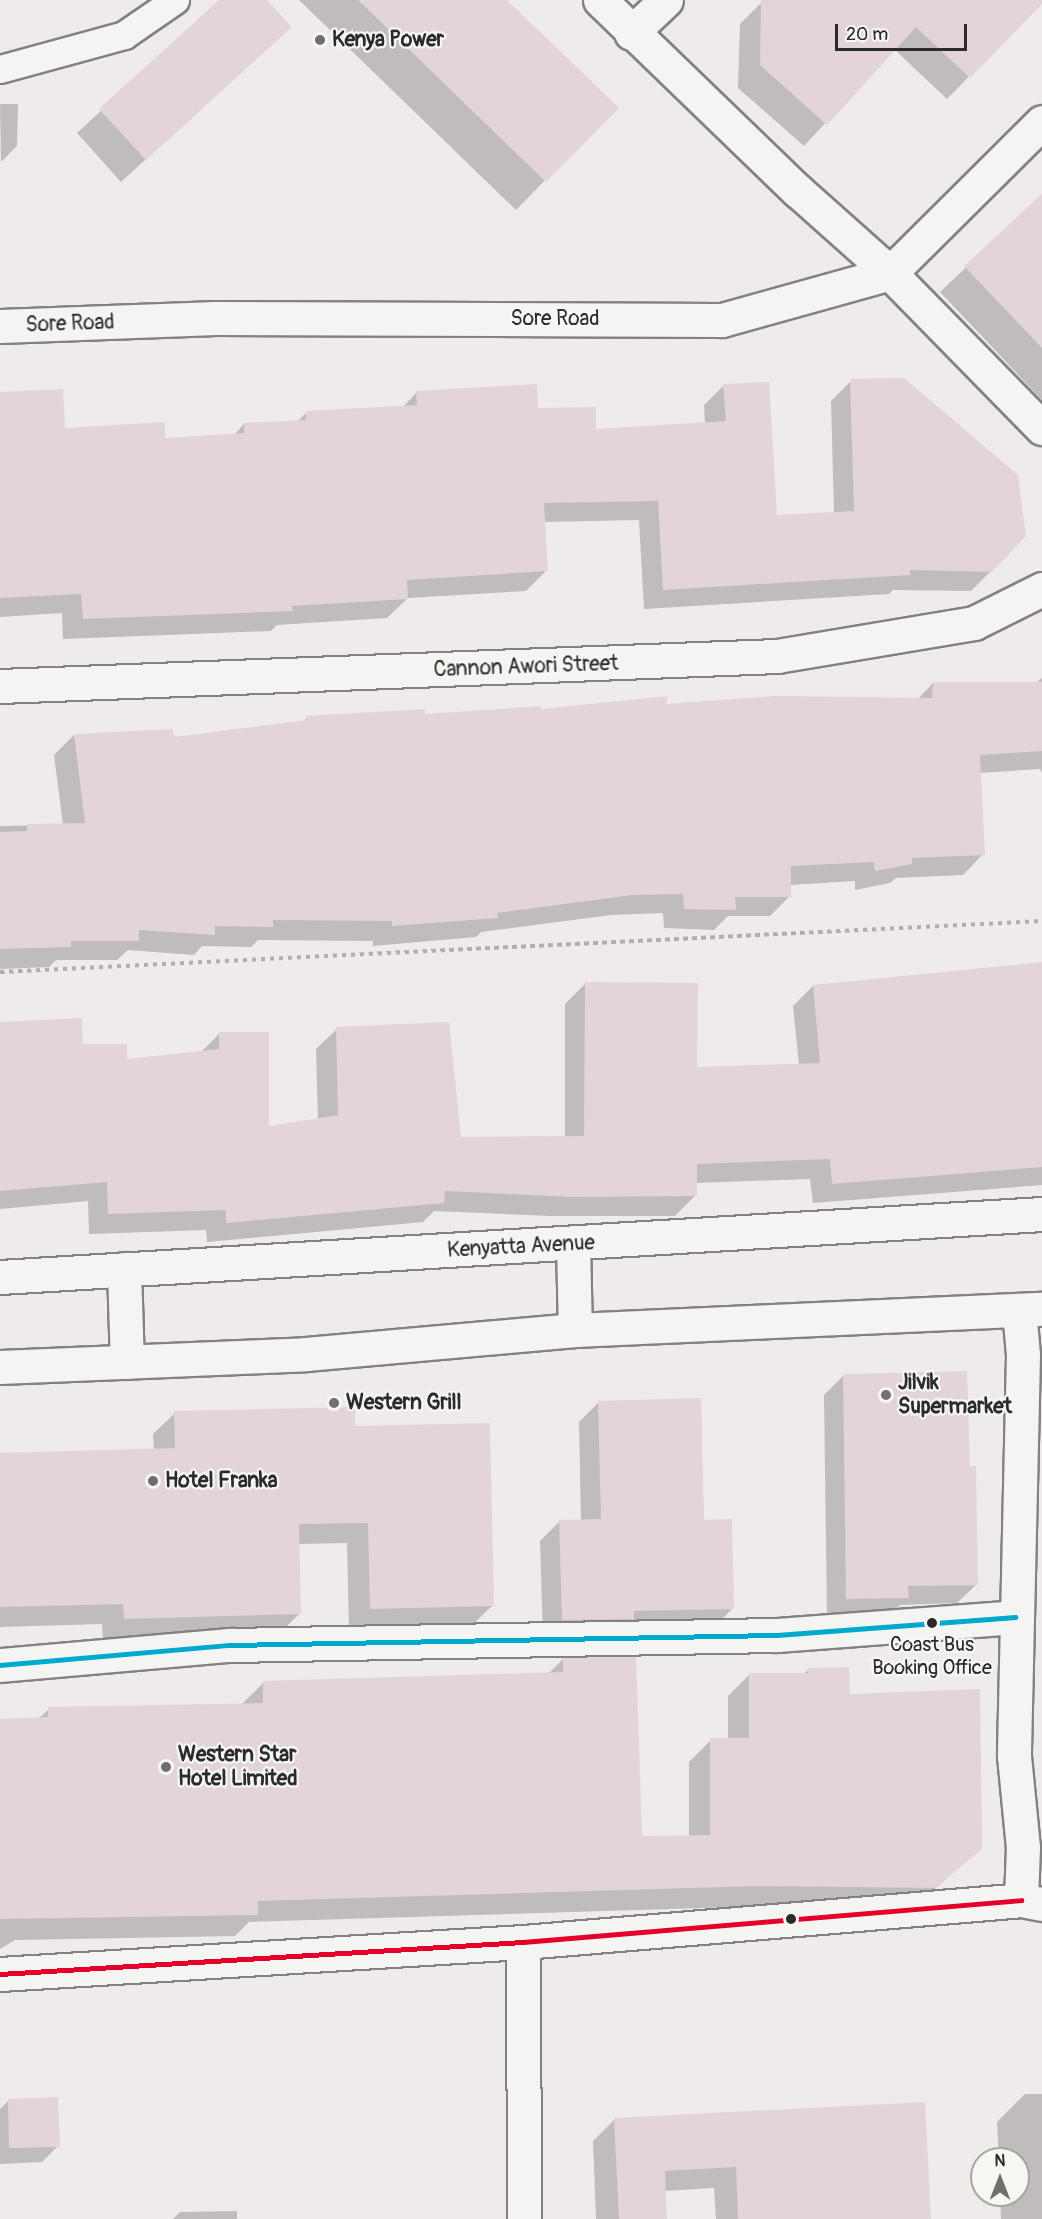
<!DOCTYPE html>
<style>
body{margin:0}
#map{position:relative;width:1042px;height:2219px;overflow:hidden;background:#f0ebeb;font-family:Pangolin,sans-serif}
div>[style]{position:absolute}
.shadow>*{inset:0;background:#0003}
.building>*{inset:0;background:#e2d4d8}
.path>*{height:4px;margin-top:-2px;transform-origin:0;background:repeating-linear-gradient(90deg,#afafae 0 4.5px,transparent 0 9px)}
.roads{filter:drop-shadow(2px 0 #848181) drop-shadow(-2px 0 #848181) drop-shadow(0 2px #848181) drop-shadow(0 -2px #848181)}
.lane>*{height:27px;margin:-13.5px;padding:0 13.5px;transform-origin:13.5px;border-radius:13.5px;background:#f4f4f2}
.street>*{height:33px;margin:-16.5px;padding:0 16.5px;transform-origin:16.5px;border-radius:16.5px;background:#f4f4f2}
.highway>*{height:33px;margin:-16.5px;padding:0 16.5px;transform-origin:16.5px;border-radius:16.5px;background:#f4f4f2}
.bus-1>*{height:4.5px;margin:-2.25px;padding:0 2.25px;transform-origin:2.25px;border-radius:2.25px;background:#00a9ce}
.bus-2>*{height:4.5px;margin:-2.25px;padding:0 2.25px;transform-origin:2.25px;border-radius:2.25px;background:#e4002b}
.dots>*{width:16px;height:16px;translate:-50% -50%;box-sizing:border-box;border:3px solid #f6f6f2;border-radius:50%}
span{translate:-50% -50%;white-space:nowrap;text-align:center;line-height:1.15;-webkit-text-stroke:4.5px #f6f6f2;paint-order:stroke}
.bus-label{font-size:20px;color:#2b2b2b}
.poi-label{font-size:21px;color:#2b2b2b;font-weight:700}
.left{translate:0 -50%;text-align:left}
.street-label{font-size:21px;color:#2b2b2b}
.north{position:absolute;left:970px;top:2147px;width:60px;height:60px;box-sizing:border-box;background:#f6f6f2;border:2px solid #a5a5a2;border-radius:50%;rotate:0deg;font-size:16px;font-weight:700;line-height:24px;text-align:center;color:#2b2b2b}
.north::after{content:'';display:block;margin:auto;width:21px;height:27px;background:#706e6e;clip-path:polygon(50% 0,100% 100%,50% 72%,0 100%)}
.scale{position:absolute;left:835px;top:24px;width:132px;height:27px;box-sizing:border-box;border:3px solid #2b2b2b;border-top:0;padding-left:8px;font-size:18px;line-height:21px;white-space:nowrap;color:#2b2b2b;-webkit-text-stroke:4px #f6f6f2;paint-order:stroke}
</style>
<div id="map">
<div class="shadow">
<div style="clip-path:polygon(221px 0,265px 0,290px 27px,121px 182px,77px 133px)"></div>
<div style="clip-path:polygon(299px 0,505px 0,616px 108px,516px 210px)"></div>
<div style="clip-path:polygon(764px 0,1025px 0,1035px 9px,947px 99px,894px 49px,804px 146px,738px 88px,740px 24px)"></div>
<div style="clip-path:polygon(0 104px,18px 104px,17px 146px,1px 162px)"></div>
<div style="clip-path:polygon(1042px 196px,1042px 400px,940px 292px)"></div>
<div style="clip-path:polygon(851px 381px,991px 571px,971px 591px,893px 590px,889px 594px,644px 609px,639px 520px,543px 522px,546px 571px,526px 591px,408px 598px,387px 618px,277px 625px,271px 631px,63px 639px,62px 613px,0 617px,0 394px,63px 430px,164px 439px,234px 435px,244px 424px,297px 422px,306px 413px,403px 407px,417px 392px,537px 409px,595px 430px,705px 423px,704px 405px,724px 385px,776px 517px,834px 514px,831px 401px)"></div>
<div style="clip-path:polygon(1042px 678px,1042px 773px,1040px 769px,979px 773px,983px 854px,963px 875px,896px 878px,890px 883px,855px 890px,855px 881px,790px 885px,790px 896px,770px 916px,728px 916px,714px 930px,664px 928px,663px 913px,611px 915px,481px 932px,476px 937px,373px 946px,373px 941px,258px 940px,251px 947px,202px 946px,194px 955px,128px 950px,117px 960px,56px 960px,49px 967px,0 969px,0 826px,63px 825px,54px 755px,74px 735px,173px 738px,303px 722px,307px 718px,918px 699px,933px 683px,1036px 683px)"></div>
<div style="clip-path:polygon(1042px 964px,1042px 1185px,813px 1203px,810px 1179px,695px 1183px,695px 1196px,675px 1216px,551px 1216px,434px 1211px,423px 1222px,207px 1242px,206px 1230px,89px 1234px,88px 1201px,0 1209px,0 1022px,125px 1060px,201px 1052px,220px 1033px,267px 1128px,318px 1120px,316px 1049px,337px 1029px,460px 1139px,565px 1137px,565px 1004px,585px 984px,696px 1069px,799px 1065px,793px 1006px,813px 986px)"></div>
<div style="clip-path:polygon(843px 1376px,977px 1584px,957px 1603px,900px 1605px,888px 1616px,827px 1618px,824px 1395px)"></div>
<div style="clip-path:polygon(599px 1402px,702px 1521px,733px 1608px,713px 1628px,543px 1639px,540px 1541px,560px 1521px,581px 1521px,579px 1422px)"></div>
<div style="clip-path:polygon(175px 1413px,354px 1428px,493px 1605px,471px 1626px,349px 1629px,347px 1543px,298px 1544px,299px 1614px,278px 1635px,103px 1639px,102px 1624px,0 1627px,0 1454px,154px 1450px,153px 1434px)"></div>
<div style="clip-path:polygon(563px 1659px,640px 1838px,689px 1837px,689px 1762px,711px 1740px,728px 1740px,728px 1696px,750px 1674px,804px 1674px,809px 1669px,848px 1696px,981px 1848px,912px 1909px,734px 1907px,249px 1922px,235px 1936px,15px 1940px,0 1949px,0 1721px,38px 1719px,49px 1709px,241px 1705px,263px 1683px,548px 1674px)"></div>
<div style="clip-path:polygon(1025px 2094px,1042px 2094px,1042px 2219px,1001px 2219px,1000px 2195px,1018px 2195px,1018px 2159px,999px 2159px,997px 2122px)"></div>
<div style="clip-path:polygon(9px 2100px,58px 2146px,42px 2162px,0 2164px,0 2109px)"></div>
<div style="clip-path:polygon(615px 2119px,929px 2219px,716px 2219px,714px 2188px,664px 2191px,665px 2219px,596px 2219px,593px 2141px)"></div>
<div style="clip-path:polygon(237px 2211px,237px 2219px,173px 2219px,180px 2212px)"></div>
</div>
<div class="building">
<div style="clip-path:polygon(219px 0,267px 0,292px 27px,146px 160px,99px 109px)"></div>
<div style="clip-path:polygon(358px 0,507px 0,619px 108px,546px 182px)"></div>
<div style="clip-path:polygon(761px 0,1042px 0,1042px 4px,970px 78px,916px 27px,827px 125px,760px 65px)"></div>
<div style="clip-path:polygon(1042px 194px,1042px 348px,964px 266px)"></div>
<div style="clip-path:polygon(904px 378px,1018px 475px,1026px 536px,992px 572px,910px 570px,910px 575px,663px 590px,658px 501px,544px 503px,548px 571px,407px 580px,408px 599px,292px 606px,293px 611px,83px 619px,81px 594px,0 598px,0 392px,63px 389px,65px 428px,165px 422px,165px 438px,244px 433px,244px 423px,306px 420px,305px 411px,417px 405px,416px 391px,537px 384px,538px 408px,596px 407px,596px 429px,726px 421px,723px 384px,769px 382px,777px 515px,854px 511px,850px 379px)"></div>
<div style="clip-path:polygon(933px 682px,1042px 682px,1042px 751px,980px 755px,985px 855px,912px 858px,912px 864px,875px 871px,874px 862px,791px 866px,791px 897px,735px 897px,736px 910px,684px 909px,683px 894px,632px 895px,497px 913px,498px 918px,392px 926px,392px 921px,273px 920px,273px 927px,215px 926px,215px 935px,139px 930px,139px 941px,71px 941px,71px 947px,0 949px,0 832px,27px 831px,27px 824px,85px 823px,74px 734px,173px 729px,174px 737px,307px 720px,306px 716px,425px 709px,425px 714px,541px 706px,541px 709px,668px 696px,666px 704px,774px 696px,932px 698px)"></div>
<div style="clip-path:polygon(1042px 962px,1042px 1167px,832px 1184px,830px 1159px,697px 1164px,697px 1196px,572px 1197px,445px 1191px,444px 1203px,226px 1223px,226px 1210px,108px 1214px,107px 1182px,0 1191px,0 1022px,82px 1018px,83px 1044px,127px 1044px,127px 1059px,219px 1049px,219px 1032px,269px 1032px,269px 1126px,338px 1115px,336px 1027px,449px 1022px,461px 1137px,584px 1136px,585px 982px,698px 983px,697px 1067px,820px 1063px,813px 985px)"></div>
<div style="clip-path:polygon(967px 1371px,970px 1466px,976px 1466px,978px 1585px,908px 1586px,909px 1598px,846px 1599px,843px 1374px)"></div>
<div style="clip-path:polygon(701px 1398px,704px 1520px,732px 1519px,734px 1609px,634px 1611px,634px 1619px,562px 1620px,559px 1520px,601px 1519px,598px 1401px)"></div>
<div style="clip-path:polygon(355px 1407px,355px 1426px,490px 1423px,494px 1606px,370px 1609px,368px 1523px,299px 1524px,301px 1614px,124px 1619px,123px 1604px,0 1607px,0 1453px,175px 1448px,174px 1411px)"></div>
<div style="clip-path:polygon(636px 1656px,642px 1836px,710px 1835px,710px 1738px,749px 1738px,749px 1673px,808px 1673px,808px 1668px,849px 1667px,850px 1694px,980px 1689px,982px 1849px,935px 1888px,757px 1886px,258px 1901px,258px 1915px,0 1919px,0 1719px,48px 1717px,48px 1707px,263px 1703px,263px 1681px,563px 1672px,563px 1658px)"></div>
<div style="clip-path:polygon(58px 2097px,60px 2147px,9px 2148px,8px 2099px)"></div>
<div style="clip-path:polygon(925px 2102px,931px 2219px,738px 2219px,736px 2167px,665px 2171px,667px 2219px,619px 2219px,614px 2118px)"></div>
</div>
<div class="path">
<div style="left:0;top:972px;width:1043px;rotate:-2.8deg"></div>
</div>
<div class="roads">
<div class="lane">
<div style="left:0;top:69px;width:129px;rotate:-15.3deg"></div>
<div style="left:124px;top:35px;width:62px;rotate:-34.5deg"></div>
</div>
<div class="street">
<div style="left:600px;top:0;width:275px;rotate:44deg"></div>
<div style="left:798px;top:191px;width:123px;rotate:41.7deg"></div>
<div style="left:890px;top:273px;width:217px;rotate:45.6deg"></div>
<div style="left:631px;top:33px;width:48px;rotate:-43.3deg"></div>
<div style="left:0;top:326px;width:216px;rotate:-2.1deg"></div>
<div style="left:216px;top:318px;width:506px;rotate:0.23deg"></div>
<div style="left:722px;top:320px;width:174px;rotate:-15.6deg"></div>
<div style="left:890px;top:273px;width:214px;rotate:-44.8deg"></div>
<div style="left:0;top:686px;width:778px;rotate:-2.21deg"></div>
<div style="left:777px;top:656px;width:200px;rotate:-9.5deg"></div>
<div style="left:974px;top:623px;width:76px;rotate:-26.6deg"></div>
<div style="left:1019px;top:1310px;width:45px;rotate:84.9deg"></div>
<div style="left:1023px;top:1355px;width:401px;rotate:91.3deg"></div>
<div style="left:1014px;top:1756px;width:91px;rotate:84.4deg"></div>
<div style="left:1023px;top:1847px;width:53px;rotate:92.2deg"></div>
<div style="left:1021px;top:1900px;width:21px;rotate:11deg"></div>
<div style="left:0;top:1665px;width:231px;rotate:-5deg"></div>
<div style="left:230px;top:1645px;width:547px;rotate:-1.05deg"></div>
<div style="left:777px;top:1635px;width:239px;rotate:-4.3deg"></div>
<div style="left:523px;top:1942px;width:277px;rotate:89.8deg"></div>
<div style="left:0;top:1974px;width:524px;rotate:-3.5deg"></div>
<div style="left:523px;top:1942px;width:500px;rotate:-4.8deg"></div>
</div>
<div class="highway">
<div style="left:573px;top:1244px;width:86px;rotate:88.7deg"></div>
<div style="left:124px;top:1269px;width:93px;rotate:88.2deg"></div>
<div style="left:0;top:1277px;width:1044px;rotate:-3.46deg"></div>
<div style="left:0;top:1367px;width:306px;rotate:-2.4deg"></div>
<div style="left:306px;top:1354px;width:270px;rotate:-5.1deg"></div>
<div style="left:575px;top:1330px;width:467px;rotate:-2.6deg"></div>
</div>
</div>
<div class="bus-1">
<div style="left:0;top:1665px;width:231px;rotate:-5deg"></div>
<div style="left:230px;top:1645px;width:547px;rotate:-1.05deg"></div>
<div style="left:777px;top:1635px;width:239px;rotate:-4.3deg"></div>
</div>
<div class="bus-2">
<div style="left:0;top:1974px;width:524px;rotate:-3.5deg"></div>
<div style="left:523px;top:1942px;width:500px;rotate:-4.8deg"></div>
</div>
<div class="dots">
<div style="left:320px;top:40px;background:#706e6e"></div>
<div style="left:886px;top:1395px;background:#706e6e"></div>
<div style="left:334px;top:1403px;background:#706e6e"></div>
<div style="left:153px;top:1481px;background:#706e6e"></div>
<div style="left:932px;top:1623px;background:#2b2b2b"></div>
<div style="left:166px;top:1767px;background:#706e6e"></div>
<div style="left:791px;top:1919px;background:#2b2b2b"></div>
</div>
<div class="bus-label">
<span style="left:932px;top:1656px">Coast Bus<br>Booking Office</span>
</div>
<div class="poi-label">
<span class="left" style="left:332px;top:40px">Kenya Power</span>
<span class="left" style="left:898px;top:1395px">Jilvik<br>Supermarket</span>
<span class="left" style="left:346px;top:1403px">Western Grill</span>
<span class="left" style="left:165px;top:1481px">Hotel Franka</span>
<span class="left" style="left:178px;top:1767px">Western Star<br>Hotel Limited</span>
</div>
<div class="street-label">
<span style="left:555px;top:319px">Sore Road</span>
<span style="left:70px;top:324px;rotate:-2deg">Sore Road</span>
<span style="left:526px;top:667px;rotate:-2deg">Cannon Awori Street</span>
<span style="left:521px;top:1247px;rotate:-3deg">Kenyatta Avenue</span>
</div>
<div class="north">N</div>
<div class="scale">20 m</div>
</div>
